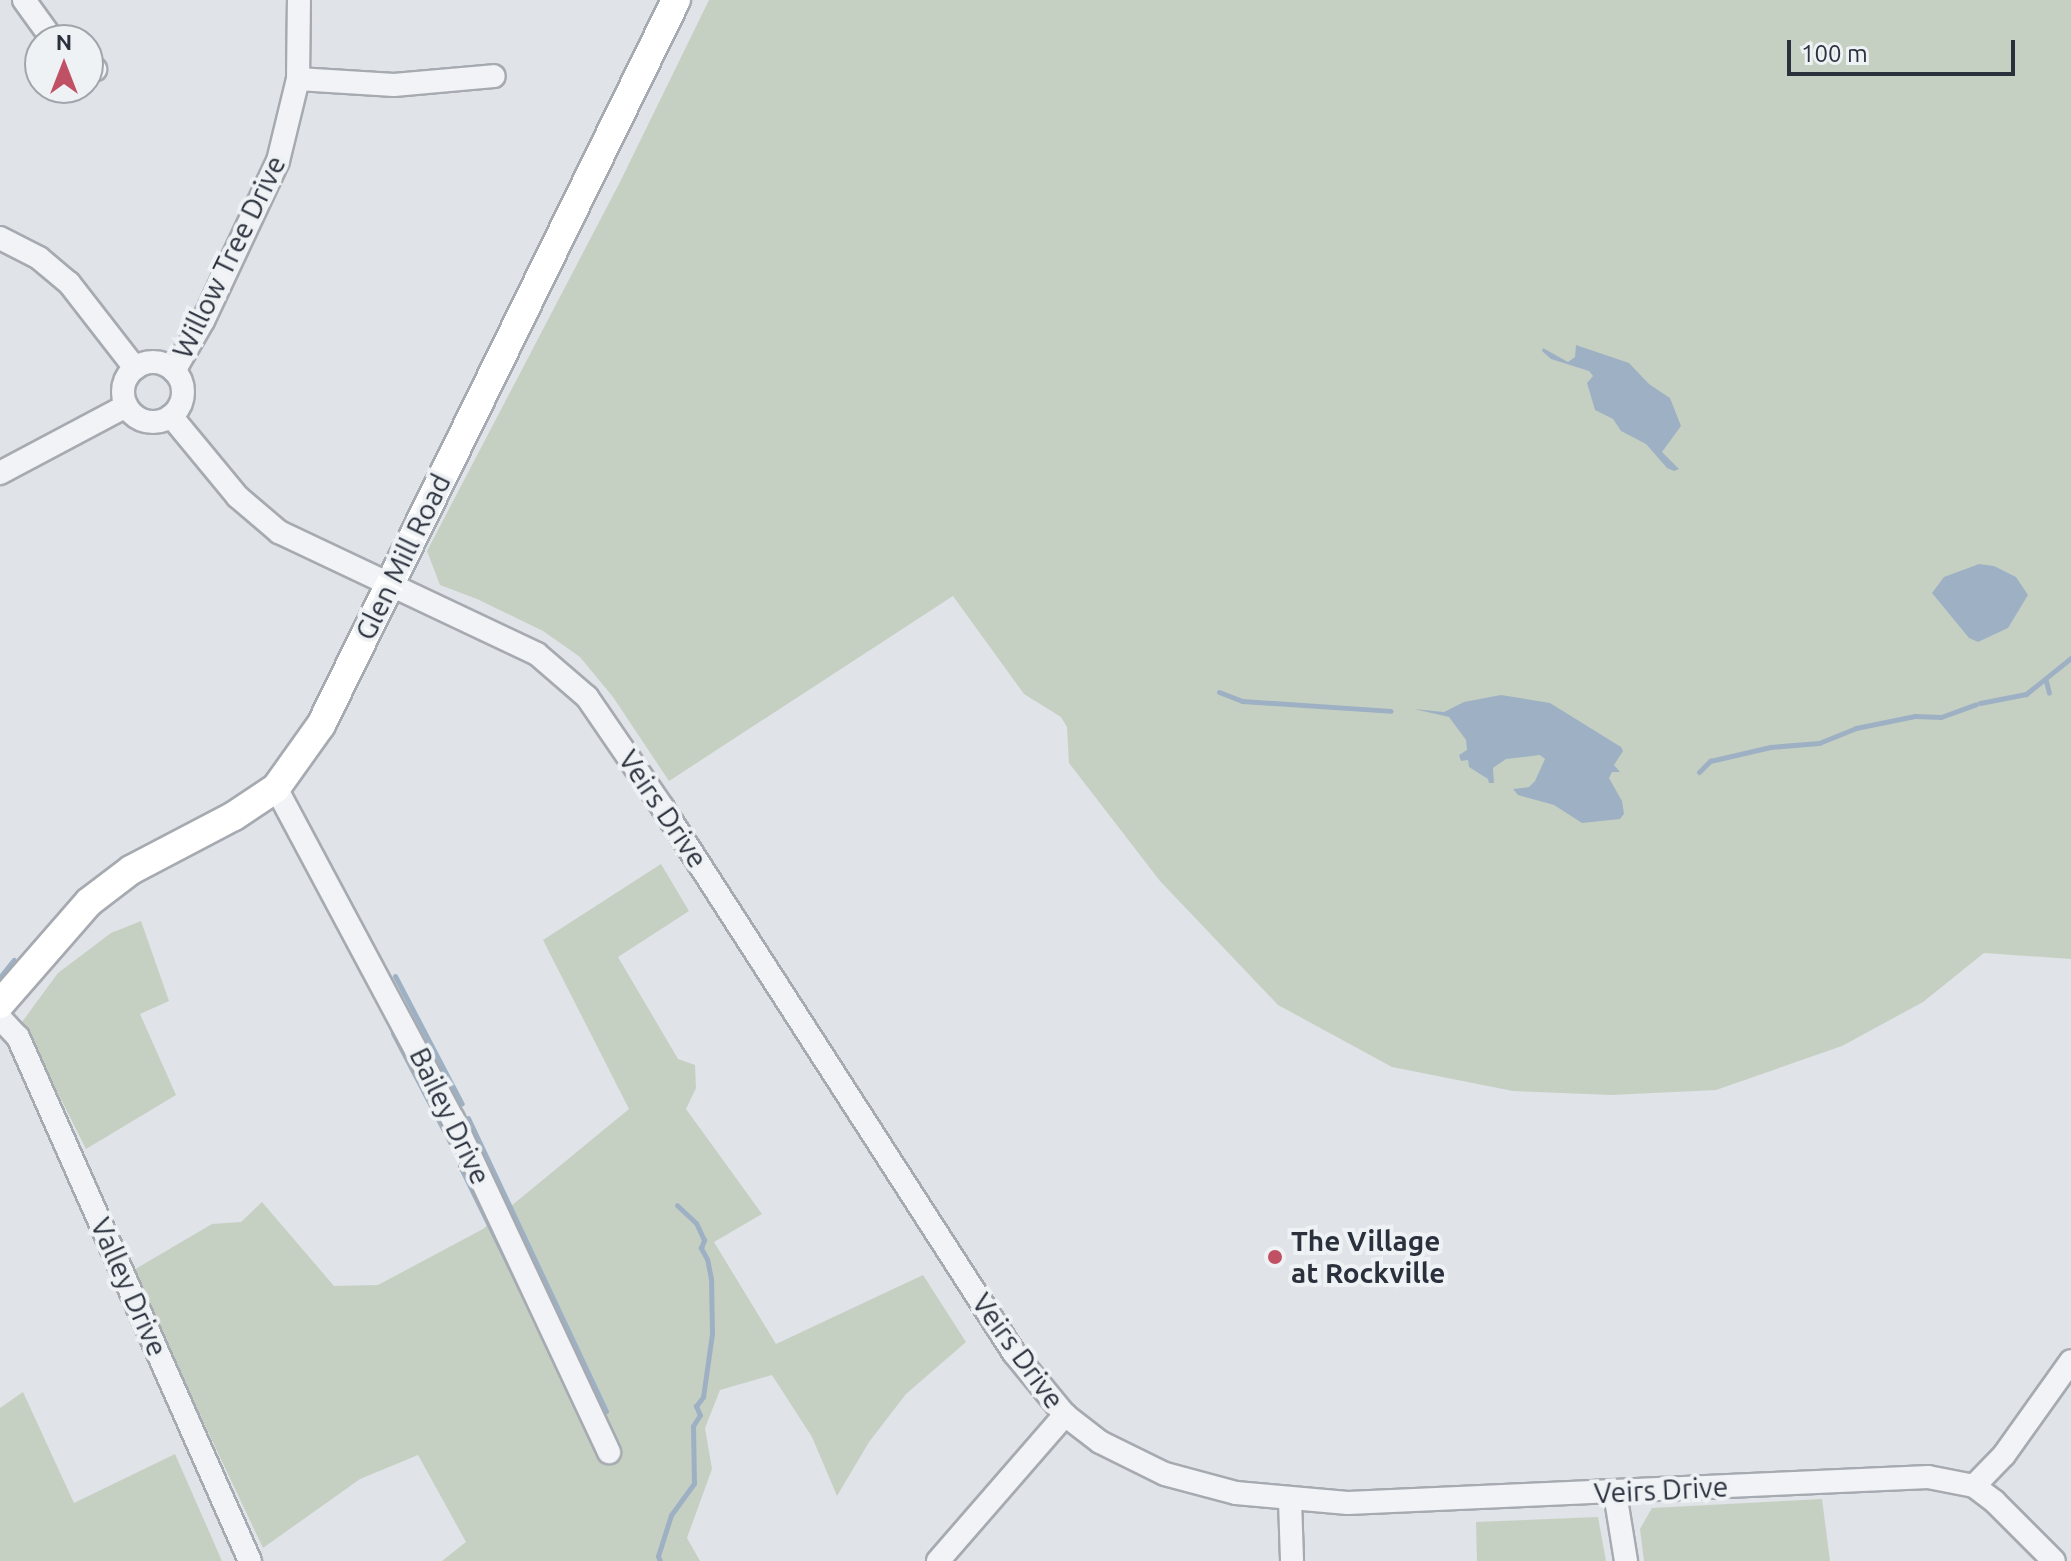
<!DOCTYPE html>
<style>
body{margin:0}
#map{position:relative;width:2071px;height:1561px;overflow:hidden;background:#e0e3e7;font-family:Ubuntu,sans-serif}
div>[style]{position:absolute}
.green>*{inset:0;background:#c6d0c2}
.water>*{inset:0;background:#9eb1c4}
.stream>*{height:5px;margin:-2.5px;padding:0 2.5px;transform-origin:2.5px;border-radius:2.5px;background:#9eb1c4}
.roads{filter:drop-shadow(2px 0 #a6aab1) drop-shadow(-2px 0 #a6aab1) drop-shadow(0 2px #a6aab1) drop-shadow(0 -2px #a6aab1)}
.minor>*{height:22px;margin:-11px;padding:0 11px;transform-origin:11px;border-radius:11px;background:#f2f3f6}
.minor>.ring{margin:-11px;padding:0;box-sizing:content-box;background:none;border:22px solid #f2f3f6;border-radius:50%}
.major>*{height:28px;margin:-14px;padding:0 14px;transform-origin:14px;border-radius:14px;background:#fff}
.dots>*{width:22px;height:22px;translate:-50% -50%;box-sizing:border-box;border:4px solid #eff2f5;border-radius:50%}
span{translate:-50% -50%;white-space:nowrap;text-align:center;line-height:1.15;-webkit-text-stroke:8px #eff2f5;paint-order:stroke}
.street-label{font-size:28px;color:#2a313d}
.poi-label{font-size:28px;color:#2a313d;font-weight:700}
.left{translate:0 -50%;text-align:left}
.north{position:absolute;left:24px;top:24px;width:80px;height:80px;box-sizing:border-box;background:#eff2f5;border:2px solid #a0a5ab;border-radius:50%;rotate:0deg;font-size:22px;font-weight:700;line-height:32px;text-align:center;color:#2a313d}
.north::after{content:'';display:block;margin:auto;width:28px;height:36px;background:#c05164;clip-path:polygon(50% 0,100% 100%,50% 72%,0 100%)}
.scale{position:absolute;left:1787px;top:40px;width:228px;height:36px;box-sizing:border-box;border:4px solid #2a313d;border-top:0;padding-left:10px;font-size:24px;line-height:28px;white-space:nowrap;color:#2a313d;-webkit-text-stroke:6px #eff2f5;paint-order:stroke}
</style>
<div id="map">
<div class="green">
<div style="clip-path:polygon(709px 0,2071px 0,2071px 959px,1984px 953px,1923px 1002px,1842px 1046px,1716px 1090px,1611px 1095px,1513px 1091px,1392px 1067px,1278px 1005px,1160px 881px,1069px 763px,1067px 727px,1061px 717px,1024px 694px,953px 596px,669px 781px,613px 697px,580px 657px,543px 631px,477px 599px,440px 585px,427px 551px,620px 182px)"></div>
<div style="clip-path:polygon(661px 864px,689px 911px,618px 957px,678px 1059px,695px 1065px,696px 1088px,686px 1109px,762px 1214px,714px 1242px,776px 1344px,923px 1275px,966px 1342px,906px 1394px,869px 1442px,837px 1496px,812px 1437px,772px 1375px,720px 1390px,705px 1428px,712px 1469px,687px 1538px,700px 1561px,442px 1561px,466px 1542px,418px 1455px,360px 1479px,263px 1548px,132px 1271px,212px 1224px,241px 1222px,262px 1202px,334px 1286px,378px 1285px,483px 1229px,629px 1109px,543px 940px)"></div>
<div style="clip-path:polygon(141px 921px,169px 1001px,140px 1014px,176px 1095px,86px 1149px,22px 1022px,58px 973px,111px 933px)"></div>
<div style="clip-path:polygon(23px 1392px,74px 1503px,175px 1454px,222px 1561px,0 1561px,0 1408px)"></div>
<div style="clip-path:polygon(1822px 1499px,1830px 1561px,1644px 1561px,1640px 1529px,1652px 1508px)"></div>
<div style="clip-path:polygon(1598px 1517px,1606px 1561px,1477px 1561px,1476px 1522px)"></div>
</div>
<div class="water">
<div style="clip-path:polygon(1576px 345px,1629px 363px,1649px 384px,1670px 398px,1681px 426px,1662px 452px,1679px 469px,1674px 471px,1667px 468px,1646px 444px,1621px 431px,1613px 419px,1595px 410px,1587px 383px,1593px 376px,1589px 371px,1551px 359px,1542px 351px,1543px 348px,1568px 362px,1575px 357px)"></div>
<div style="clip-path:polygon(1979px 564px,1994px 566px,2016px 577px,2028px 595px,2008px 628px,1978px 642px,1969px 638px,1932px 593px,1944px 577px)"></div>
<div style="clip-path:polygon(1501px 695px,1550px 703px,1621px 747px,1623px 751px,1614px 765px,1620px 772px,1612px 772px,1609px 778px,1622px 801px,1624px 814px,1620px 819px,1582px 823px,1554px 805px,1518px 795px,1513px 789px,1529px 787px,1535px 781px,1545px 759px,1540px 755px,1506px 759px,1493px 768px,1494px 783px,1489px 783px,1488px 779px,1469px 767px,1468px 760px,1461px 761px,1459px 755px,1467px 750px,1466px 740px,1449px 717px,1414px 709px,1444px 712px,1464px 702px)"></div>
</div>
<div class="stream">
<div style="left:2046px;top:681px;width:12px;rotate:76deg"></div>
<div style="left:1219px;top:692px;width:25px;rotate:21deg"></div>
<div style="left:1242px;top:701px;width:149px;rotate:3.8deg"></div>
<div style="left:1980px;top:703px;width:47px;rotate:-11.1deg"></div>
<div style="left:2026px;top:694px;width:58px;rotate:-38.7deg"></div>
<div style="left:1699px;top:772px;width:16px;rotate:-45deg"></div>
<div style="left:1710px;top:761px;width:62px;rotate:-13.1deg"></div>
<div style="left:1770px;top:747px;width:49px;rotate:-4.7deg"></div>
<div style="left:1819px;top:743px;width:40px;rotate:-22deg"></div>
<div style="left:1856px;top:728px;width:60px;rotate:-11.5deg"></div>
<div style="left:1915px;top:716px;width:26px;rotate:2deg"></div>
<div style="left:1941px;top:717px;width:37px;rotate:-20deg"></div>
<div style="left:395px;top:976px;width:144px;rotate:62.4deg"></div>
<div style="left:0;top:977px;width:22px;rotate:-51deg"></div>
<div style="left:393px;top:1033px;width:130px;rotate:62.4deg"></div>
<div style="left:468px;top:1118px;width:324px;rotate:64.8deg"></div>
<div style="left:460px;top:1166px;width:170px;rotate:63.9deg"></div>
<div style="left:660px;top:1561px;width:5px;rotate:-112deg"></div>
<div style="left:658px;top:1556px;width:43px;rotate:-72.4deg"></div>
<div style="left:671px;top:1515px;width:39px;rotate:-54deg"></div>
<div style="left:694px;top:1483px;width:57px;rotate:-91deg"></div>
<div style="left:693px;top:1426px;width:13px;rotate:-58deg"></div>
<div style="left:700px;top:1415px;width:10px;rotate:-114deg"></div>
<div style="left:696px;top:1406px;width:11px;rotate:-52deg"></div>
<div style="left:703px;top:1397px;width:64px;rotate:-81.9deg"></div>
<div style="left:712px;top:1334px;width:55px;rotate:-91deg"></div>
<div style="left:711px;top:1279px;width:20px;rotate:-101deg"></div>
<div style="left:707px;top:1259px;width:13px;rotate:-119deg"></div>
<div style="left:701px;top:1248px;width:9px;rotate:-69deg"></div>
<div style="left:704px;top:1240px;width:19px;rotate:-115deg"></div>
<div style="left:696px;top:1223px;width:26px;rotate:-137deg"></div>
</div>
<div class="roads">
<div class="minor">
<div style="left:24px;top:0;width:49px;rotate:54.1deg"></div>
<div style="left:88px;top:64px;width:9px;rotate:36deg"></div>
<div style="left:298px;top:79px;width:96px;rotate:3.6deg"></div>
<div style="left:394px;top:85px;width:100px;rotate:-5.1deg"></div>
<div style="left:0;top:238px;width:44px;rotate:27.1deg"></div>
<div style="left:39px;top:258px;width:39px;rotate:40deg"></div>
<div style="left:69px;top:283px;width:108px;rotate:52.2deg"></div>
<div class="ring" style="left:123px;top:362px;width:38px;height:38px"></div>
<div style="left:174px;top:371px;width:58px;rotate:-59.9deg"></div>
<div style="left:203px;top:321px;width:177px;rotate:-64.9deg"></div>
<div style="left:278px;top:161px;width:84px;rotate:-76.3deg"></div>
<div style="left:298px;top:79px;width:79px;rotate:-89.3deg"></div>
<div style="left:171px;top:416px;width:105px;rotate:50.4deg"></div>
<div style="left:238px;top:497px;width:54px;rotate:40.5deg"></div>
<div style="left:279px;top:532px;width:285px;rotate:25.3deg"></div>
<div style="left:537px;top:654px;width:66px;rotate:40.7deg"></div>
<div style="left:587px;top:697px;width:135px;rotate:55.6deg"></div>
<div style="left:663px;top:808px;width:648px;rotate:57.22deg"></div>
<div style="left:1014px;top:1353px;width:80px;rotate:50.6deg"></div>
<div style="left:1065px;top:1415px;width:44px;rotate:37.6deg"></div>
<div style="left:1100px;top:1442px;width:72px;rotate:26.2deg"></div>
<div style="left:1165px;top:1474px;width:73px;rotate:15deg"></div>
<div style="left:1236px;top:1493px;width:112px;rotate:5.1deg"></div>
<div style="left:1348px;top:1503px;width:581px;rotate:-2.57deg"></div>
<div style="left:1928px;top:1477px;width:47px;rotate:11.1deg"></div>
<div style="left:1974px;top:1486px;width:26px;rotate:37deg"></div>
<div style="left:1995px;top:1502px;width:83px;rotate:45deg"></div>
<div style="left:0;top:473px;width:143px;rotate:-28deg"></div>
<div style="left:276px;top:788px;width:375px;rotate:61.9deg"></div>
<div style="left:453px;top:1119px;width:368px;rotate:64.9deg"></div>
<div style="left:0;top:1018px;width:26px;rotate:47deg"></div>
<div style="left:18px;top:1037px;width:573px;rotate:66.12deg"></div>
<div style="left:1974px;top:1486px;width:43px;rotate:-45.9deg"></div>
<div style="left:2004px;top:1455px;width:115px;rotate:-54.5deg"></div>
<div style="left:1615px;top:1493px;width:69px;rotate:80.8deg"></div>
<div style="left:1290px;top:1500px;width:61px;rotate:88.1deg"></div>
<div style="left:938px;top:1561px;width:194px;rotate:-49deg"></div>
</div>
<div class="major">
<div style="left:0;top:1004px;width:135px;rotate:-48.9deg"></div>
<div style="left:89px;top:902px;width:53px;rotate:-37.3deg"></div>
<div style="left:131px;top:870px;width:116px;rotate:-27.7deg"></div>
<div style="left:234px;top:816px;width:50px;rotate:-33.7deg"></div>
<div style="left:276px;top:788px;width:77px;rotate:-54.5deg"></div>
<div style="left:321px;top:725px;width:807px;rotate:-63.91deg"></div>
</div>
</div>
<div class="dots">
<div style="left:1275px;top:1257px;background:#c05164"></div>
</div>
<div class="street-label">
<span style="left:229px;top:257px;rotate:-64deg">Willow Tree Drive</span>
<span style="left:403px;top:557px;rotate:-64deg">Glen Mill Road</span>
<span style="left:663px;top:809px;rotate:56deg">Veirs Drive</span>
<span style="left:450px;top:1116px;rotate:64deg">Bailey Drive</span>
<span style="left:129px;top:1287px;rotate:66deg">Valley Drive</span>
<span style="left:1018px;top:1351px;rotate:54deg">Veirs Drive</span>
<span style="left:1661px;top:1490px;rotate:-3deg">Veirs Drive</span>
</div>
<div class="poi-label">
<span class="left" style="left:1291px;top:1257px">The Village<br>at Rockville</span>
</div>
<div class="north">N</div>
<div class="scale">100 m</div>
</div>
